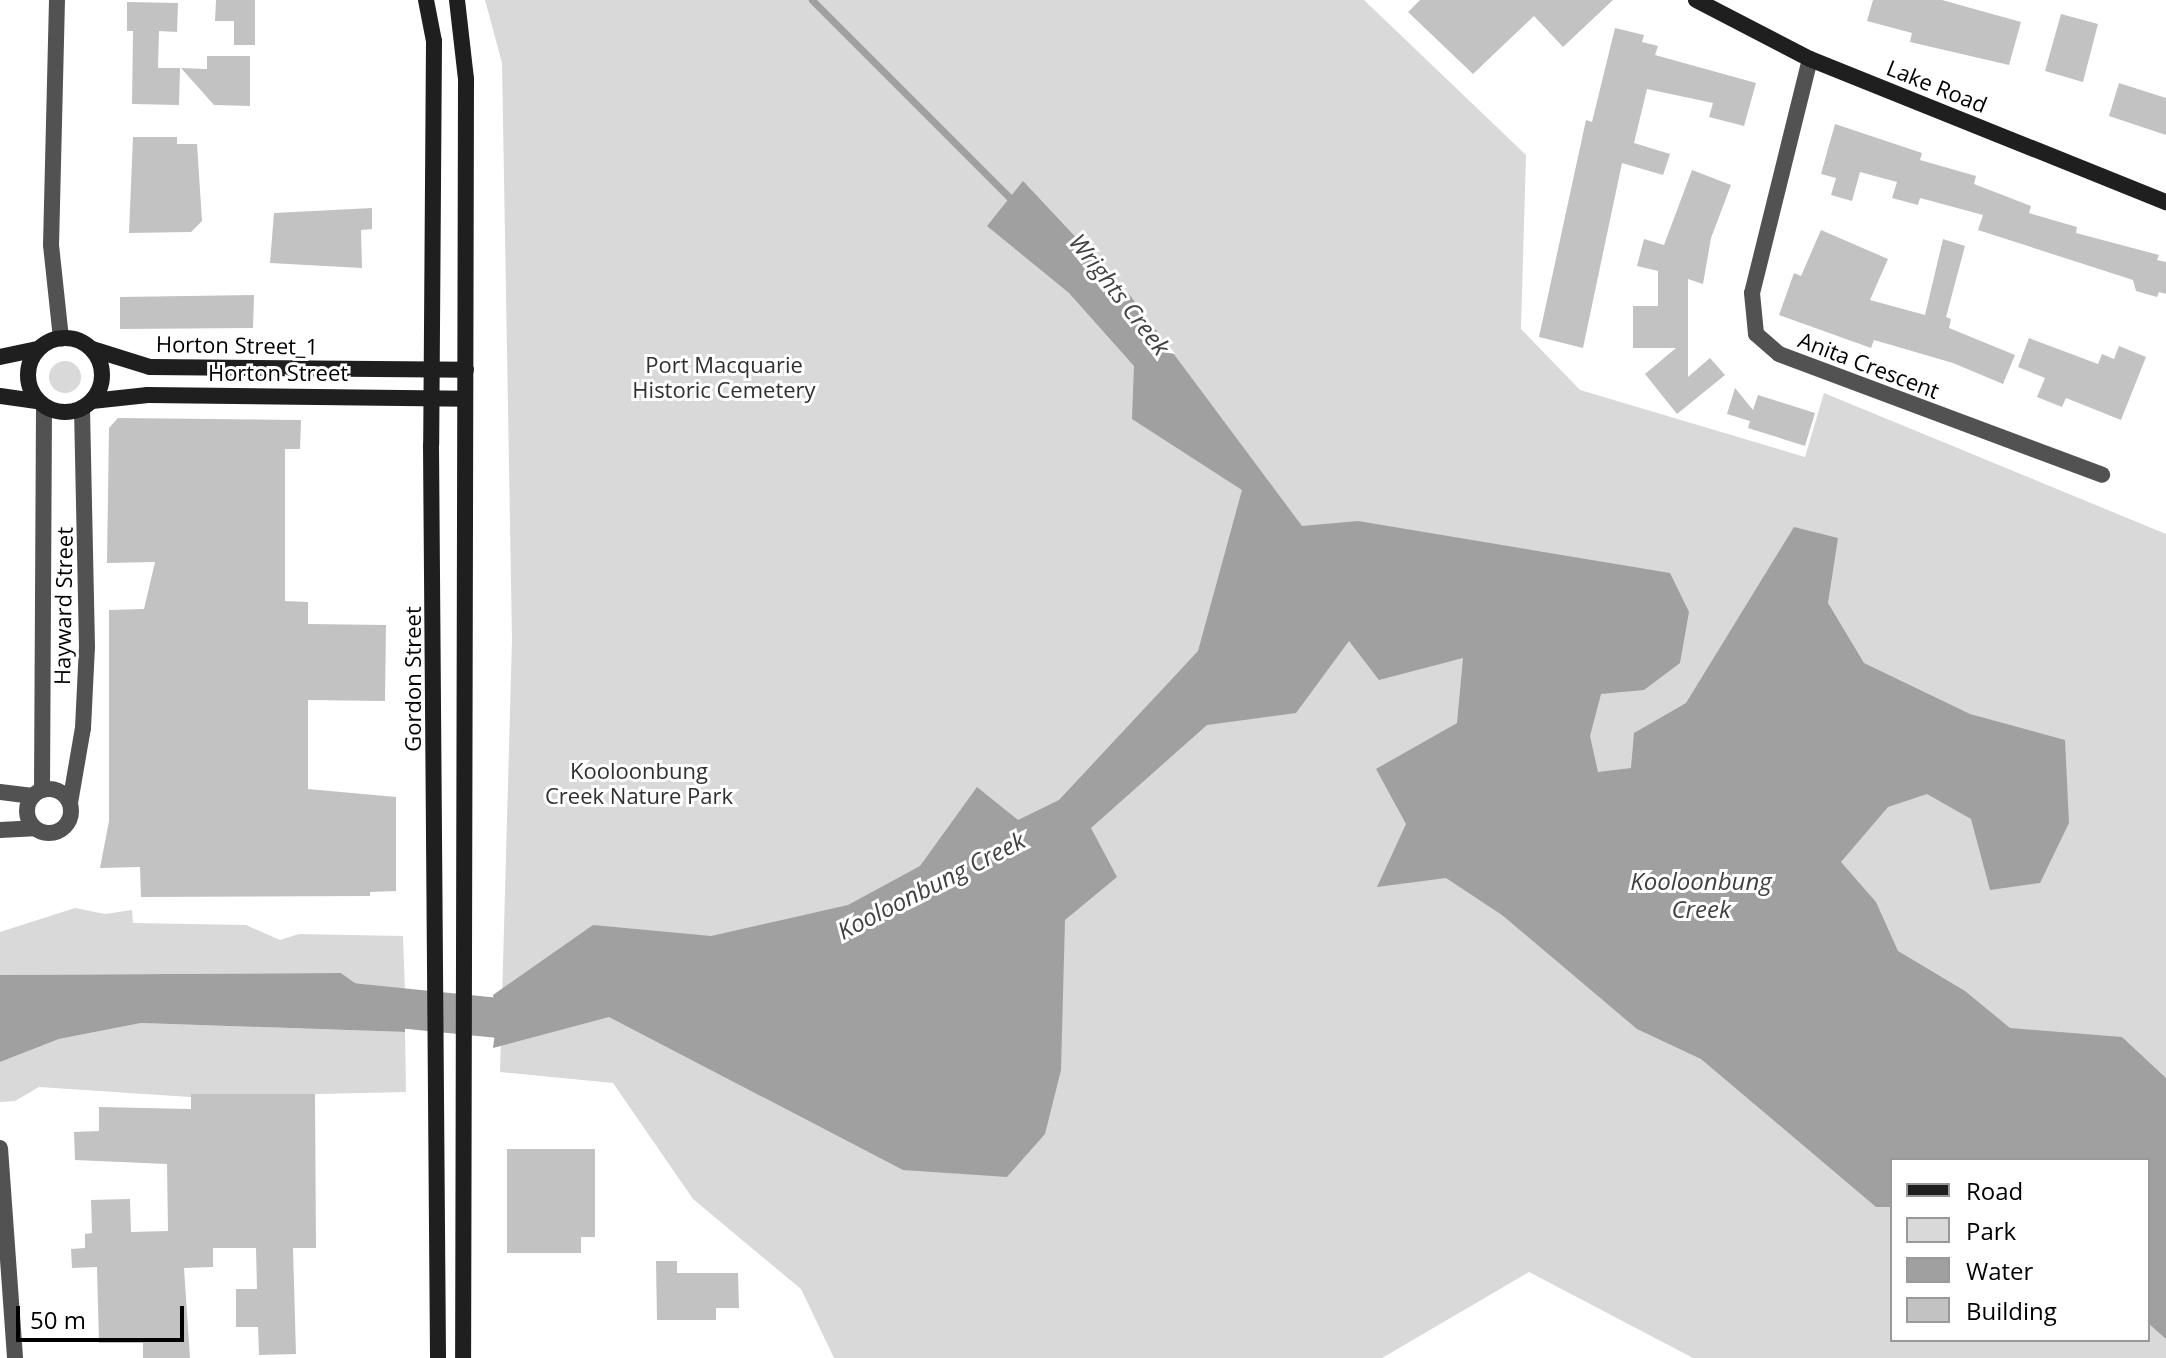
<!DOCTYPE html>
<style>
body{margin:0}
#map{position:relative;width:2166px;height:1358px;overflow:hidden;background:#fff;font-family:"Open Sans",sans-serif}
div>[style]{position:absolute}
.green>*{inset:0;background:#d9d9d9}
.round{border-radius:50%}
.water>*{inset:0;background:#a0a0a0}
.stream>*{height:7px;margin:-3.5px;padding:0 3.5px;transform-origin:3.5px;border-radius:3.5px;background:#a0a0a0}
.river>*{height:40px;margin:-20px;padding:0 20px;transform-origin:20px;border-radius:20px;background:#a0a0a0}
.building>*{inset:0;background:#c2c2c2}
.street>*{height:16px;margin:-8px;padding:0 8px;transform-origin:8px;border-radius:8px;background:#525252}
.street>.ring{margin:-8px;padding:0;box-sizing:content-box;background:none;border:16px solid #525252;border-radius:50%}
.secondary>*{height:16px;margin:-8px;padding:0 8px;transform-origin:8px;border-radius:8px;background:#1f1f1f}
.secondary>.ring{margin:-8px;padding:0;box-sizing:content-box;background:none;border:16px solid #1f1f1f;border-radius:50%}
span{translate:-50% -50%;white-space:nowrap;text-align:center;line-height:1.15;-webkit-text-stroke:6px #fff;paint-order:stroke}
.street-label{font-size:22px;color:#000}
.park-label{font-size:22px;color:#303030}
.water-label{font-size:24px;color:#414141;font-style:italic}
.legend{position:absolute;left:1890px;top:1158px;width:260px;height:184px;box-sizing:border-box;background:#fff;border:2px solid #999;margin:0;padding:10px 14px;list-style:none;font-size:24px;color:#000}
.legend li{display:flex;align-items:center;gap:16px;height:40px}
.legend b{width:40px;border:2px solid #999}
.scale{position:absolute;left:16px;top:1306px;width:168px;height:36px;box-sizing:border-box;border:4px solid #000;border-top:0;padding-left:10px;font-size:24px;line-height:28px;white-space:nowrap;color:#000;-webkit-text-stroke:6px #fff;paint-order:stroke}
</style>
<div id="map">
<div class="green">
<div style="clip-path:polygon(evenodd,485px 0,1364px 0,1526px 155px,1521px 329px,1580px 390px,1805px 457px,1824px 393px,2166px 534px,2166px 1358px,1693px 1358px,1529px 1272px,1382px 1358px,834px 1358px,801px 1289px,693px 1199px,613px 1083px,500px 1072px,512px 639px,502px 63px,485px 0,1892px 1160px,2148px 1160px,2148px 1340px,1892px 1340px,1892px 1160px)"></div>
<div class="round" style="left:49px;top:361px;width:32px;height:32px"></div>
<div style="clip-path:polygon(75px 908px,105px 914px,132px 910px,133px 923px,246px 925px,280px 940px,299px 934px,403px 936px,405px 993px,369px 993px,341px 973px,0 975px,0 932px)"></div>
<div style="clip-path:polygon(141px 1023px,405px 1032px,406px 1092px,190px 1097px,39px 1087px,15px 1101px,0 1102px,0 1062px,59px 1039px)"></div>
</div>
<div class="water">
<div style="clip-path:polygon(1023px 181px,1129px 294px,1302px 526px,1358px 521px,1670px 573px,1689px 612px,1680px 663px,1644px 690px,1601px 694px,1590px 736px,1598px 772px,1631px 768px,1634px 733px,1686px 703px,1794px 527px,1838px 538px,1828px 603px,1864px 663px,1970px 714px,2065px 740px,2069px 823px,2040px 883px,1990px 890px,1971px 819px,1927px 794px,1888px 807px,1841px 862px,1876px 902px,1898px 951px,1965px 991px,2010px 1028px,2122px 1037px,2166px 1078px,2166px 1339px,2148px 1323px,2148px 1160px,1892px 1160px,1892px 1207px,1876px 1207px,1701px 1059px,1637px 1029px,1502px 915px,1446px 878px,1377px 887px,1406px 824px,1376px 769px,1457px 723px,1463px 658px,1379px 680px,1349px 641px,1296px 713px,1207px 725px,1091px 828px,1117px 877px,1065px 920px,1061px 1070px,1045px 1134px,1007px 1177px,903px 1170px,609px 1017px,493px 1048px,497px 1018px,493px 995px,593px 925px,711px 936px,848px 905px,920px 866px,977px 787px,1018px 820px,1059px 800px,1198px 651px,1242px 490px,1132px 419px,1134px 366px,1069px 293px,987px 226px)"></div>
<div style="clip-path:polygon(341px 973px,369px 993px,405px 993px,405px 1032px,141px 1023px,59px 1039px,0 1062px,0 975px)"></div>
</div>
<div class="stream">
<div style="left:812px;top:0;width:286px;rotate:45deg"></div>
</div>
<div class="river">
<div style="left:350px;top:1003px;width:148px;rotate:5.8deg"></div>
</div>
<div class="building">
<div style="clip-path:polygon(216px 0,255px 0,255px 45px,234px 45px,234px 21px,215px 21px)"></div>
<div style="clip-path:polygon(1420px 0,1613px 0,1563px 47px,1534px 16px,1473px 74px,1408px 12px)"></div>
<div style="clip-path:polygon(1873px 0,1942px 0,2021px 22px,2009px 65px,1910px 42px,1912px 33px,1867px 21px)"></div>
<div style="clip-path:polygon(127px 2px,178px 3px,177px 32px,159px 31px,158px 68px,180px 68px,179px 105px,132px 104px,133px 31px,127px 31px)"></div>
<div style="clip-path:polygon(2061px 14px,2098px 24px,2083px 82px,2045px 71px)"></div>
<div style="clip-path:polygon(1615px 28px,1644px 35px,1642px 42px,1658px 46px,1655px 55px,1756px 83px,1744px 126px,1709px 117px,1713px 103px,1647px 89px,1634px 143px,1670px 154px,1663px 175px,1622px 163px,1583px 348px,1539px 337px,1586px 120px,1592px 122px)"></div>
<div style="clip-path:polygon(207px 56px,250px 56px,250px 106px,214px 105px,181px 68px,207px 69px)"></div>
<div style="clip-path:polygon(2119px 83px,2166px 98px,2166px 135px,2109px 116px)"></div>
<div style="clip-path:polygon(1835px 124px,1922px 153px,1920px 160px,1976px 176px,1974px 184px,2031px 206px,2029px 213px,2077px 227px,2076px 233px,2159px 255px,2157px 260px,2166px 262px,2166px 294px,2159px 292px,2157px 297px,2136px 291px,2133px 280px,1978px 230px,1983px 215px,1920px 198px,1918px 205px,1892px 198px,1897px 182px,1860px 172px,1852px 201px,1831px 195px,1836px 178px,1821px 174px)"></div>
<div style="clip-path:polygon(133px 137px,177px 137px,177px 144px,197px 144px,202px 221px,191px 232px,129px 233px)"></div>
<div style="clip-path:polygon(1692px 170px,1731px 185px,1711px 238px,1703px 284px,1688px 279px,1688px 377px,1710px 358px,1725px 375px,1677px 414px,1645px 374px,1676px 348px,1633px 348px,1633px 306px,1658px 306px,1658px 271px,1637px 266px,1644px 239px,1664px 245px)"></div>
<div style="clip-path:polygon(372px 208px,372px 229px,361px 230px,362px 268px,270px 263px,274px 213px)"></div>
<div style="clip-path:polygon(1821px 230px,1888px 259px,1870px 300px,1925px 315px,1943px 239px,1965px 246px,1946px 317px,1951px 319px,1949px 328px,2015px 355px,2003px 384px,1953px 363px,1874px 340px,1871px 348px,1779px 315px,1794px 273px,1801px 276px)"></div>
<div style="clip-path:polygon(254px 295px,253px 328px,120px 329px,120px 297px)"></div>
<div style="clip-path:polygon(2029px 338px,2098px 364px,2102px 354px,2114px 359px,2119px 346px,2146px 357px,2121px 420px,2066px 398px,2062px 407px,2037px 397px,2045px 378px,2018px 367px)"></div>
<div style="clip-path:polygon(1735px 388px,1753px 410px,1758px 395px,1815px 413px,1805px 446px,1748px 428px,1750px 421px,1727px 414px)"></div>
<div style="clip-path:polygon(118px 418px,301px 420px,300px 449px,285px 449px,285px 601px,308px 602px,308px 624px,386px 625px,385px 701px,308px 700px,308px 789px,396px 797px,396px 891px,370px 892px,370px 896px,141px 897px,140px 867px,100px 868px,109px 821px,109px 610px,144px 609px,155px 562px,107px 563px,109px 428px)"></div>
<div style="clip-path:polygon(191px 1094px,315px 1094px,316px 1248px,293px 1248px,296px 1354px,259px 1355px,258px 1327px,236px 1327px,236px 1289px,257px 1289px,256px 1248px,213px 1248px,213px 1267px,184px 1268px,190px 1358px,143px 1358px,143px 1343px,99px 1343px,97px 1267px,72px 1268px,71px 1249px,85px 1248px,85px 1234px,92px 1233px,91px 1200px,130px 1199px,131px 1232px,168px 1231px,167px 1164px,75px 1160px,74px 1132px,99px 1131px,99px 1107px,191px 1109px)"></div>
<div style="clip-path:polygon(507px 1149px,595px 1149px,595px 1237px,581px 1237px,581px 1253px,507px 1253px)"></div>
<div style="clip-path:polygon(656px 1261px,677px 1261px,677px 1273px,738px 1273px,739px 1308px,716px 1308px,716px 1320px,657px 1320px)"></div>
</div>
<div class="street">
<div style="left:57px;top:0;width:245px;rotate:91.4deg"></div>
<div style="left:51px;top:245px;width:94px;rotate:83.9deg"></div>
<div style="left:1810px;top:59px;width:241px;rotate:103.9deg"></div>
<div style="left:1752px;top:293px;width:41px;rotate:84.4deg"></div>
<div style="left:1756px;top:334px;width:30px;rotate:41deg"></div>
<div style="left:1779px;top:354px;width:345px;rotate:20.5deg"></div>
<div class="ring" style="left:27px;top:789px;width:28px;height:28px"></div>
<div style="left:42px;top:790px;width:384px;rotate:-89.7deg"></div>
<div style="left:0;top:792px;width:33px;rotate:7deg"></div>
<div style="left:70px;top:803px;width:76px;rotate:-80.2deg"></div>
<div style="left:83px;top:728px;width:81px;rotate:-87.2deg"></div>
<div style="left:87px;top:647px;width:238px;rotate:-91.2deg"></div>
<div style="left:0;top:830px;width:34px;rotate:-3deg"></div>
<div style="left:0;top:1148px;width:211px;rotate:85.9deg"></div>
</div>
<div class="secondary">
<div style="left:426px;top:0;width:42px;rotate:79deg"></div>
<div style="left:434px;top:41px;width:404px;rotate:90.4deg"></div>
<div style="left:431px;top:445px;width:913px;rotate:89.56deg"></div>
<div style="left:457px;top:0;width:80px;rotate:83.5deg"></div>
<div style="left:466px;top:79px;width:1279px;rotate:90.13deg"></div>
<div style="left:1696px;top:0;width:128px;rotate:27.4deg"></div>
<div style="left:1810px;top:59px;width:384px;rotate:21.9deg"></div>
<div class="ring" style="left:28px;top:338px;width:58px;height:58px"></div>
<div style="left:92px;top:349px;width:61px;rotate:17.2deg"></div>
<div style="left:150px;top:367px;width:316px;rotate:0.5deg"></div>
<div style="left:0;top:357px;width:38px;rotate:-12deg"></div>
<div style="left:0;top:396px;width:37px;rotate:8deg"></div>
<div style="left:92px;top:401px;width:56px;rotate:-6.1deg"></div>
<div style="left:148px;top:395px;width:316px;rotate:0.7deg"></div>
</div>
<div class="street-label">
<span style="left:1937px;top:86px;rotate:22deg">Lake Road</span>
<span style="left:237px;top:345px;rotate:1deg">Horton Street_1</span>
<span style="left:1869px;top:365px;rotate:21deg">Anita Crescent</span>
<span style="left:278px;top:373px">Horton Street</span>
<span style="left:63px;top:606px;rotate:-89deg">Hayward Street</span>
<span style="left:413px;top:679px;rotate:-90deg">Gordon Street</span>
</div>
<div class="park-label">
<span style="left:724px;top:377px">Port Macquarie<br>Historic Cemetery</span>
<span style="left:639px;top:783px">Kooloonbung<br>Creek Nature Park</span>
</div>
<div class="water-label">
<span style="left:1120px;top:294px;rotate:52deg">Wrights Creek</span>
<span style="left:1701px;top:895px">Kooloonbung<br>Creek</span>
<span style="left:931px;top:885px;rotate:-27deg">Kooloonbung Creek</span>
</div>
<ul class="legend">
<li><b style="height:10px;background:#1f1f1f"></b>Road</li>
<li><b style="height:22px;background:#d9d9d9"></b>Park</li>
<li><b style="height:22px;background:#a0a0a0"></b>Water</li>
<li><b style="height:22px;background:#c2c2c2"></b>Building</li>
</ul>
<div class="scale">50 m</div>
</div>
